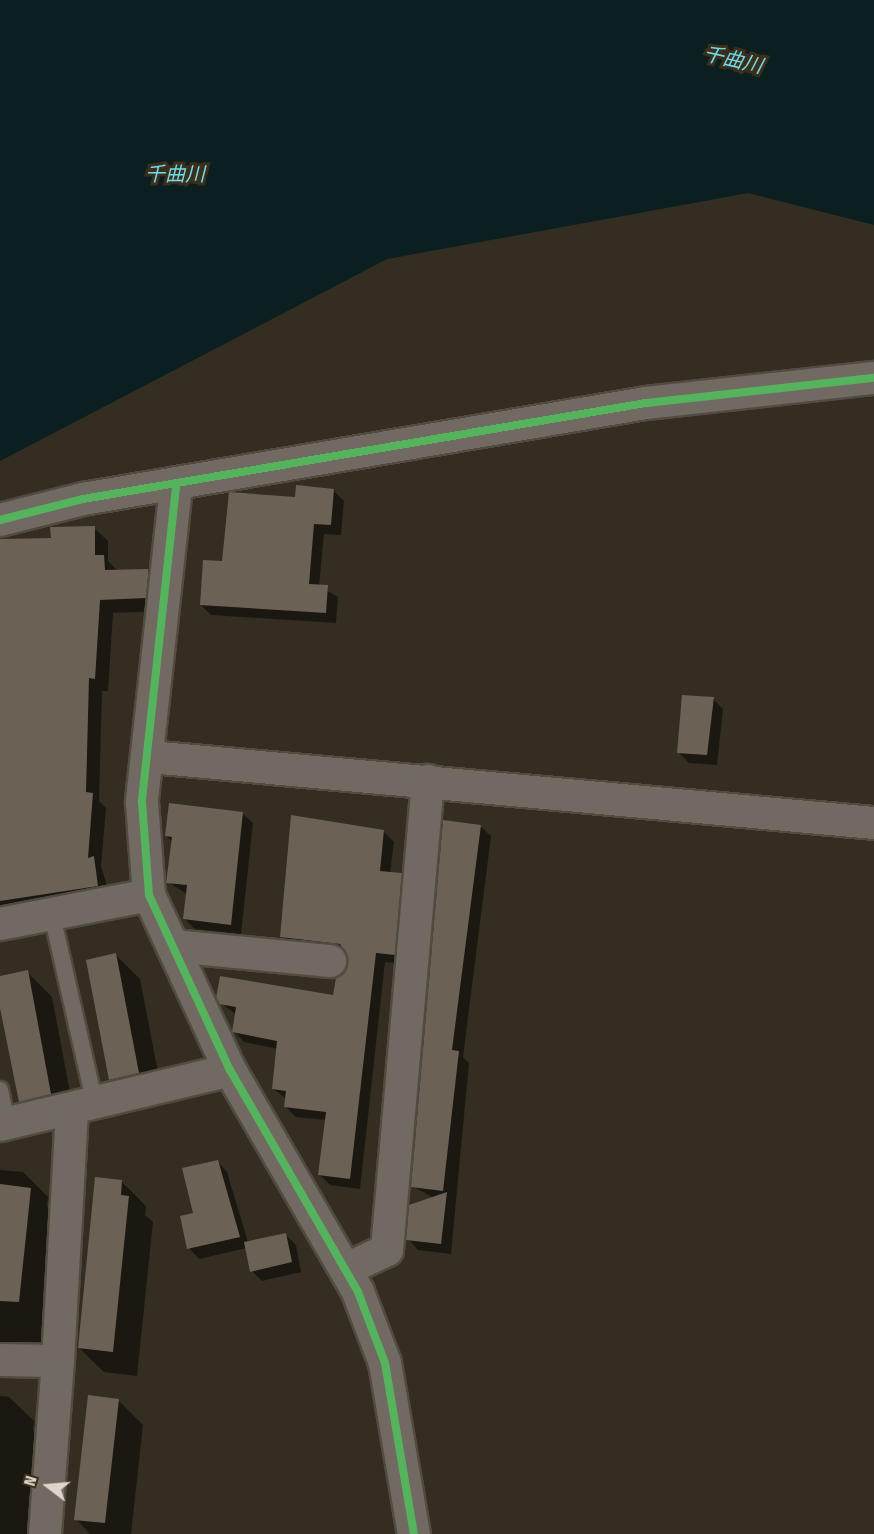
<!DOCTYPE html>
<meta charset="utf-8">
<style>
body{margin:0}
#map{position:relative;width:874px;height:1534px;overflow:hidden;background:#342d22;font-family:"Fira Sans Condensed","Noto Sans JP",sans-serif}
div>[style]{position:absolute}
.water>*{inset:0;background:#0b1e20}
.shadow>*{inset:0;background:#0007}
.building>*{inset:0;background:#6b6255}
.roads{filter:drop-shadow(2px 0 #514b42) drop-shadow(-2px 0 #514b42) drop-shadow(0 2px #514b42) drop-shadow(0 -2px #514b42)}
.service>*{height:16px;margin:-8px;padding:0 8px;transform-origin:8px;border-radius:8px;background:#706a63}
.minor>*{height:32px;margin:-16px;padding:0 16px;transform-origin:16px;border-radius:16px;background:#706a63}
.cycleway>*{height:8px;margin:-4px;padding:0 4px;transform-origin:4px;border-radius:4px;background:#56b35d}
span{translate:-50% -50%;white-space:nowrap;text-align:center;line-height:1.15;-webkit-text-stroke:6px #3b2f1b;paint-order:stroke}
.water-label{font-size:20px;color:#6edaeb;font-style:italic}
.north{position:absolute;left:18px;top:1456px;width:60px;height:60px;-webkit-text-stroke:4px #3b2f1b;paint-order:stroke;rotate:286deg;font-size:16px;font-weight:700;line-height:24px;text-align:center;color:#ded6ca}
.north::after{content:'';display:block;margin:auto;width:21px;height:27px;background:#ded6ca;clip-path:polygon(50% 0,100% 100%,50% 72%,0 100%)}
</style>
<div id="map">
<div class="water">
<div style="clip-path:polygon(0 0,874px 0,874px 225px,748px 193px,387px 259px,0 461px)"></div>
</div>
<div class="shadow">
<div style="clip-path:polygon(334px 491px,344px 501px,341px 535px,324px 534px,319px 586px,338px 597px,336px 623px,211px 615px,201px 605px,224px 563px,297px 499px)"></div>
<div style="clip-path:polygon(94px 528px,108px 541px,108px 561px,117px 570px,147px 571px,161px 584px,159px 611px,113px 613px,108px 691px,102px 691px,99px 801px,106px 808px,101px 866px,111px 900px,0 918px,0 541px,52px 539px)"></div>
<div style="clip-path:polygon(713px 699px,723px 709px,717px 765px,689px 763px,678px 752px)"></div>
<div style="clip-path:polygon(242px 813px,253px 823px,241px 934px,195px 929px,184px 918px,187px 894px,168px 882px,173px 842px,166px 836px)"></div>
<div style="clip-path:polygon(480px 826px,491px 836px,463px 1057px,469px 1063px,451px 1254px,418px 1250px,408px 1239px,434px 1198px,412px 1186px)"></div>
<div style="clip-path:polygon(384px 832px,394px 842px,390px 873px,411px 885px,404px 964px,385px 962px,360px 1189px,330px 1185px,320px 1175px,326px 1120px,296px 1117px,286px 1107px,287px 1099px,273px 1089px,278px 1049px,244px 1042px,234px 1031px,237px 1015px,221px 1003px,335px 996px,337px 978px,350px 964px,345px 953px,292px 946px,282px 936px)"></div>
<div style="clip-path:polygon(116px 955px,140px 979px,163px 1098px,135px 1104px,111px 1080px,87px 961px)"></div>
<div style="clip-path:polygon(27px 972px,52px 997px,75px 1119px,45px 1126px,20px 1101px,0 1000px,0 978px)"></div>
<div style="clip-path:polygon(217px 1161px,227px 1172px,248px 1242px,285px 1234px,296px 1245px,301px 1272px,262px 1281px,252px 1271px,247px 1248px,199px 1259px,189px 1248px,195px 1214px)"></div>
<div style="clip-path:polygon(0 1170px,23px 1172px,48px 1197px,47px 1206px,55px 1214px,39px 1366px,0 1358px)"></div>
<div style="clip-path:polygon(121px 1181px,146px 1206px,145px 1215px,153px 1222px,137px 1376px,104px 1372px,79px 1348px)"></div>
<div style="clip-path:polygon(0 1396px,9px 1397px,34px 1421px,33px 1430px,40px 1438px,31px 1534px,0 1534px)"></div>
<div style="clip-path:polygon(118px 1400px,143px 1425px,131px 1534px,90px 1534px,76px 1519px)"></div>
</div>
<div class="building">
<div style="clip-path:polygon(296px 485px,334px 489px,331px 525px,314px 524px,309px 584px,328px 585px,326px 613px,200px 605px,203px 560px,222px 561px,229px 492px,295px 497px)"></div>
<div style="clip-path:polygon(95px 526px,95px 555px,104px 555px,105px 570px,148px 569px,148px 577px,146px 598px,100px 600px,95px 679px,89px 678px,86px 792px,93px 793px,88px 858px,94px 856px,98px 886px,0 901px,0 539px,51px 538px,50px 527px)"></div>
<div style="clip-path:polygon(682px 695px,714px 697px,707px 755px,677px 753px)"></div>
<div style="clip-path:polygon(169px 803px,243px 812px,231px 925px,183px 919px,187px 885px,166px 883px,172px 837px,165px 836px)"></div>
<div style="clip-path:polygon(291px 815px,384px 830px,380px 871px,402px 873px,395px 955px,376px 953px,350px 1179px,318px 1175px,326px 1112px,284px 1107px,286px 1091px,272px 1089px,277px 1041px,232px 1032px,236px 1007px,219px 1004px,216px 998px,220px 976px,333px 995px,336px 978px,345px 971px,347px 954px,340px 944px,280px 937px)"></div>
<div style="clip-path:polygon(443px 820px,481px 825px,452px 1050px,459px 1051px,443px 1191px,411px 1187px)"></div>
<div style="clip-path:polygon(116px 953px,139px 1073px,109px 1080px,86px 960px)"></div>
<div style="clip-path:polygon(28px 970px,51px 1094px,19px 1102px,0 1008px,0 976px)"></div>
<div style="clip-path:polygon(218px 1160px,240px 1237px,187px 1249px,180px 1216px,193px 1213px,182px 1168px)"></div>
<div style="clip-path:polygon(95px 1177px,122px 1180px,121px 1195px,129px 1196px,113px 1352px,78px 1348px)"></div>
<div style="clip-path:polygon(0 1184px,31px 1188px,19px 1302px,0 1301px)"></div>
<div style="clip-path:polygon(447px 1192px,441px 1244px,406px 1240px,409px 1205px)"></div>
<div style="clip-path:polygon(286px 1233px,292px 1262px,250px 1272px,244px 1242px)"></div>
<div style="clip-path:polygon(88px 1395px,119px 1399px,105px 1523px,74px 1520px)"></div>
</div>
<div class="roads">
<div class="service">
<div style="left:52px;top:915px;width:195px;rotate:77.2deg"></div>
<div style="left:0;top:1090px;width:34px;rotate:78deg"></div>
</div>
<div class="minor">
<div style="left:176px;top:487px;width:317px;rotate:96.2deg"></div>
<div style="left:142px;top:802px;width:93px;rotate:85.7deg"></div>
<div style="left:149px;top:895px;width:193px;rotate:65.2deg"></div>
<div style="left:230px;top:1070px;width:256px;rotate:60deg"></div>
<div style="left:358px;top:1292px;width:76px;rotate:69.2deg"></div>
<div style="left:385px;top:1363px;width:173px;rotate:80.4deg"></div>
<div style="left:0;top:520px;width:86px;rotate:-14.2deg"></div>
<div style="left:83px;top:499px;width:571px;rotate:-9.68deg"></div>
<div style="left:646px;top:403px;width:229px;rotate:-6.3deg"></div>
<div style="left:150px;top:757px;width:727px;rotate:5.21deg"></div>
<div style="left:0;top:924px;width:152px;rotate:-11deg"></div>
<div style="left:173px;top:946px;width:158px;rotate:5.5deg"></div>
<div style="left:0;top:1125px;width:236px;rotate:-13.4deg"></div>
<div style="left:347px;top:1269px;width:44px;rotate:-25.4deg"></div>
<div style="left:387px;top:1250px;width:471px;rotate:-85deg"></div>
<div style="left:0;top:1360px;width:58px;rotate:1deg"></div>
<div style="left:58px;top:1361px;width:173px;rotate:94.3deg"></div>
<div style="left:58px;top:1361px;width:250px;rotate:-86.8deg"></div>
</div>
</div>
<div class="cycleway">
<div style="left:176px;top:487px;width:317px;rotate:96.2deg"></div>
<div style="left:142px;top:802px;width:93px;rotate:85.7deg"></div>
<div style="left:149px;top:895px;width:193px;rotate:65.2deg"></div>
<div style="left:230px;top:1070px;width:256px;rotate:60deg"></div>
<div style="left:358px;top:1292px;width:76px;rotate:69.2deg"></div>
<div style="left:385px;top:1363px;width:173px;rotate:80.4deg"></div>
<div style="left:0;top:520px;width:86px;rotate:-14.2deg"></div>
<div style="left:83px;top:499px;width:571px;rotate:-9.68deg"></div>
<div style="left:646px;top:403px;width:229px;rotate:-6.3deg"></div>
</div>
<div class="water-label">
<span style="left:733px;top:60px;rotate:13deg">千曲川</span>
<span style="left:175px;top:174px">千曲川</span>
</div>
<div class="north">N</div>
</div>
